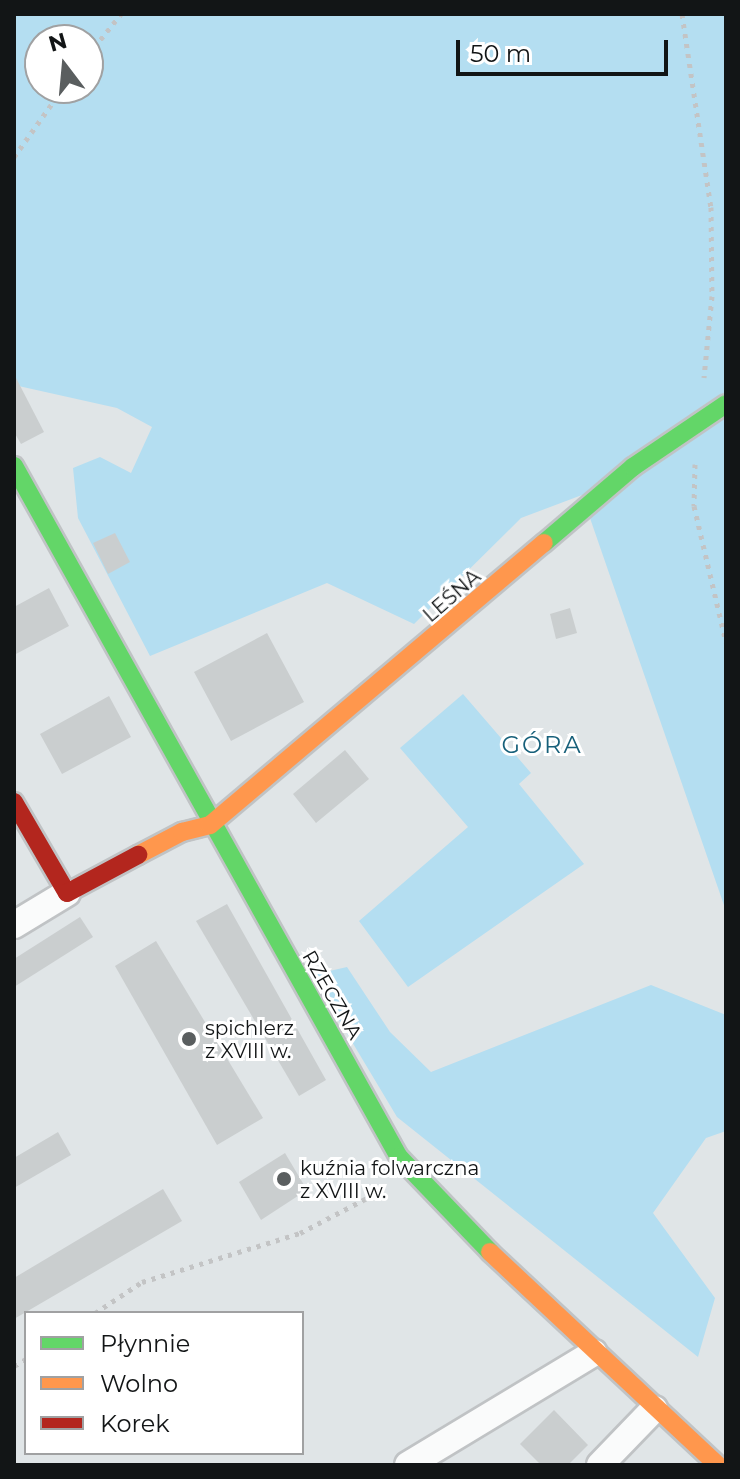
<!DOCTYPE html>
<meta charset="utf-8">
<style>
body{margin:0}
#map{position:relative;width:740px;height:1479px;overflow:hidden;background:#e0e5e7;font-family:Montserrat,sans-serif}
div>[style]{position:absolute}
.green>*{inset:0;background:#b4def1}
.building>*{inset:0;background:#cacecf}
.path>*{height:5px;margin-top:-2.5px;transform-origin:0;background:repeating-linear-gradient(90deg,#c3c4c5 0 4px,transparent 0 10px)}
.roads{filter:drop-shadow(2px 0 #c0c3c5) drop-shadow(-2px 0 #c0c3c5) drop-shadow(0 2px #c0c3c5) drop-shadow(0 -2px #c0c3c5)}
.street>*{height:26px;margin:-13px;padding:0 13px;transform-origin:13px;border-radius:13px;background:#fafbfb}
.fast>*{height:18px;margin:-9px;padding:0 9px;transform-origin:9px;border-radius:9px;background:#63d668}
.slow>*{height:18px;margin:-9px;padding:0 9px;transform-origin:9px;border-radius:9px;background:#ff974d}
.jam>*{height:18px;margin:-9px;padding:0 9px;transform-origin:9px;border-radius:9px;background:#b3261e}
.dots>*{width:22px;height:22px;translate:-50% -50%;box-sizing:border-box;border:4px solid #fff;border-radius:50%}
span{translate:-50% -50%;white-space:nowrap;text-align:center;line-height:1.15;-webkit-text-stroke:6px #fff;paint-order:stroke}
.street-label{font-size:20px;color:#121516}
.poi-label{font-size:20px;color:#121516}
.left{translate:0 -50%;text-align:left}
.quarter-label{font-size:24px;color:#17607a;letter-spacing:2px}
.frame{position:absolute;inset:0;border:16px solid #121516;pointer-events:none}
.legend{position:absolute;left:24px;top:1311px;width:280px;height:144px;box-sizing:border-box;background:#fff;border:2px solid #a0a1a2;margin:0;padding:10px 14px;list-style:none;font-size:24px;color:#121516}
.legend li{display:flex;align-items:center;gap:16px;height:40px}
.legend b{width:40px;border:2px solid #a0a1a2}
.north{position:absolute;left:24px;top:24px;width:80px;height:80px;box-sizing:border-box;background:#fff;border:2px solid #a0a1a2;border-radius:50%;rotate:344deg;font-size:22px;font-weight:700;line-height:32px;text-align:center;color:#121516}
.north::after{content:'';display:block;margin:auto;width:28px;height:36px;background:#5a5e5f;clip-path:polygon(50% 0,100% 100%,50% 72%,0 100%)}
.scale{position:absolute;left:456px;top:40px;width:212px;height:36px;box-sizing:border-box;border:4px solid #121516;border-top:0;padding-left:10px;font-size:24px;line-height:28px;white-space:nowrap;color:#121516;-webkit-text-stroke:6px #fff;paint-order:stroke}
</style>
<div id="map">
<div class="green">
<div style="clip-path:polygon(evenodd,14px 14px,726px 14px,726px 911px,582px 495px,521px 518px,414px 624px,327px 583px,150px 656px,78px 518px,73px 468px,100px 457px,131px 473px,152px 427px,117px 408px,14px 385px,14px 14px,40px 40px,88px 40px,88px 88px,40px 88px,40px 40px)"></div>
<div style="clip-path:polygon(463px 694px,531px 773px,519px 784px,584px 864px,408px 987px,359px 921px,468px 827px,400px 748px)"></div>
<div style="clip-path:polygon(347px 967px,390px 1032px,431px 1072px,651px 985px,726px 1015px,726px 1131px,706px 1138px,653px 1213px,715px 1298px,698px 1357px,397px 1117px,312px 975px)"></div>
</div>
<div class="building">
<div style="clip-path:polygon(14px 374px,44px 432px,21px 444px,14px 432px)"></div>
<div style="clip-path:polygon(115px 533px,130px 562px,108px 574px,93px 543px)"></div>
<div style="clip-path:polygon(49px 588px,69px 626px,14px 655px,14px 607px)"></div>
<div style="clip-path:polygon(570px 608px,577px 633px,556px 639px,550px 614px)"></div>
<div style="clip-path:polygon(267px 633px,304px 702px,231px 741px,194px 672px)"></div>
<div style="clip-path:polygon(109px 696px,131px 737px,62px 774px,40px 734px)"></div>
<div style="clip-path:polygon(345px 750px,369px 779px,316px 823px,293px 794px)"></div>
<div style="clip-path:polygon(227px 904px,326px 1080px,299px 1096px,196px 921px)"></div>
<div style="clip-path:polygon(80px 917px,93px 937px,14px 987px,14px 959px)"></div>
<div style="clip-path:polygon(156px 941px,263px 1118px,217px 1145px,115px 966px)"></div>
<div style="clip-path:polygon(58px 1132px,71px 1155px,14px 1188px,14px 1158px)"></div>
<div style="clip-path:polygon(285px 1153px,307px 1190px,261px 1220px,239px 1182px)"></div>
<div style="clip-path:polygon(163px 1189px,182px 1221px,14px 1319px,14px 1278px)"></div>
<div style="clip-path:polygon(554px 1410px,588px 1445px,568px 1465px,541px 1465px,520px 1444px)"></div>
</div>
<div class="path">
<div style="left:682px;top:14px;width:195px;rotate:81.5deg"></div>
<div style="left:711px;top:207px;width:89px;rotate:89.4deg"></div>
<div style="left:712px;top:296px;width:82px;rotate:95.6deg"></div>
<div style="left:88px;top:55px;width:53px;rotate:-51.2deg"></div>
<div style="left:14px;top:157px;width:85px;rotate:-54.6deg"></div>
<div style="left:695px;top:464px;width:42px;rotate:91.4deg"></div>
<div style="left:694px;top:506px;width:140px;rotate:76.8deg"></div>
<div style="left:95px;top:1313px;width:56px;rotate:-33.4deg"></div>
<div style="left:142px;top:1282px;width:165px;rotate:-17.2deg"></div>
<div style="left:300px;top:1233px;width:95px;rotate:-27.6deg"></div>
<div style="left:14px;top:1366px;width:14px;rotate:-30deg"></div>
</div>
<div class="roads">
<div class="street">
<div style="left:14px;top:925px;width:62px;rotate:-31.1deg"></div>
<div style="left:408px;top:1465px;width:217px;rotate:-31.1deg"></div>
<div style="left:600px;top:1465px;width:78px;rotate:-46deg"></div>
</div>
<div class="fast">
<div style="left:14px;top:466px;width:791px;rotate:60.88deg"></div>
<div style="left:399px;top:1157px;width:132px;rotate:46.2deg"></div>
<div style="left:544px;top:543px;width:117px;rotate:-40.5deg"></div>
<div style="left:633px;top:467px;width:112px;rotate:-34.1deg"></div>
</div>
<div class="slow">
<div style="left:138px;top:855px;width:50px;rotate:-27.6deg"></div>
<div style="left:182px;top:832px;width:29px;rotate:-14deg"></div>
<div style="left:210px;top:825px;width:437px;rotate:-40.2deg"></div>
<div style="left:490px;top:1252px;width:312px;rotate:43.1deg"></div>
</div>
<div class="jam">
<div style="left:14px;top:802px;width:105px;rotate:59.8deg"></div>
<div style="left:67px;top:893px;width:81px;rotate:-28.2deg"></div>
</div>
</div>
<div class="dots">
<div style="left:189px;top:1039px;background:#5a5e5f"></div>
<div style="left:284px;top:1179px;background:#5a5e5f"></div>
</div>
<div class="street-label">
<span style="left:452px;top:596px;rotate:-41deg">LEŚNA</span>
<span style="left:332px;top:995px;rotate:60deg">RZECZNA</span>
</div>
<div class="poi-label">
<span class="left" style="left:205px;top:1040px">spichlerz<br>z XVIII w.</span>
<span class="left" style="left:300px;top:1180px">kuźnia folwarczna<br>z XVIII w.</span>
</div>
<div class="quarter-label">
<span style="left:542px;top:745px">GÓRA</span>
</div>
<div class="frame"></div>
<ul class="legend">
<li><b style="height:10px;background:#63d668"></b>Płynnie</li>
<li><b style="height:10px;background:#ff974d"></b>Wolno</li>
<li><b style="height:10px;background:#b3261e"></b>Korek</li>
</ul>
<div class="north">N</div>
<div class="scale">50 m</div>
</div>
